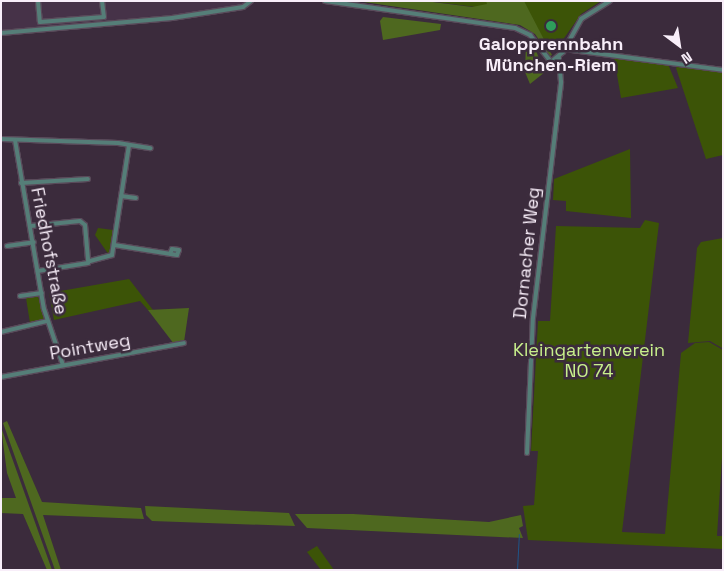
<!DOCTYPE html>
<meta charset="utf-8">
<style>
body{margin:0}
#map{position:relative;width:724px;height:571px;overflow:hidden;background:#3b2b3c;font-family:"Space Grotesk",sans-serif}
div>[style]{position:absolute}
.built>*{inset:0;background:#463248}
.green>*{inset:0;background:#3c5407}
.forest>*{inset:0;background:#4e681f}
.stream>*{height:1px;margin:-0.5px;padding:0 0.5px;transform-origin:0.5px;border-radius:0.5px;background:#1f5589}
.roads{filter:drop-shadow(1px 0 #594a5a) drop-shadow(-1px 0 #594a5a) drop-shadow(0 1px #594a5a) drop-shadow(0 -1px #594a5a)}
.minor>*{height:4px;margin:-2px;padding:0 2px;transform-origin:2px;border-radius:2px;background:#557e78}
.dots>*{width:14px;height:14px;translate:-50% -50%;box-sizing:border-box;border:2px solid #3b2b3c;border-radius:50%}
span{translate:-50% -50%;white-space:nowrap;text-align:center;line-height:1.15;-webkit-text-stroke:5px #3b2b3c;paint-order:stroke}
.poi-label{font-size:18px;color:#f8eef9;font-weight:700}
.street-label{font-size:18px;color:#f8eef9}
.park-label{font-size:18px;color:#c8f08c}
.frame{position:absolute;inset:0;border:2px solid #f8eef9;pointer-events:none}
.north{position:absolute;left:654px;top:20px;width:50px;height:50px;-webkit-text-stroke:4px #3b2b3c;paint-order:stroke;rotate:149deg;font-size:14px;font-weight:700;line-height:20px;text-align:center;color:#f8eef9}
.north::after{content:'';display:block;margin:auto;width:18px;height:22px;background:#f8eef9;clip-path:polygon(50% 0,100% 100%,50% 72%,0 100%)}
</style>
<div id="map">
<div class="built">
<div style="clip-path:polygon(1px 1px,244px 1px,242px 6px,193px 13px,1px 30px)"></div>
</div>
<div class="green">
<div style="clip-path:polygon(428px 1px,601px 1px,581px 14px,560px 44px,548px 49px,532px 27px,507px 11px)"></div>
<div style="clip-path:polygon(614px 57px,668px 64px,678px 88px,621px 98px)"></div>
<div style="clip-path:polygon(679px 65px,723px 72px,723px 155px,706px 159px,676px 68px)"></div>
<div style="clip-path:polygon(630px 149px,631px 218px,566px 211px,566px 201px,553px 200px,554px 179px)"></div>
<div style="clip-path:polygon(645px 220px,659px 223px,622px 532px,665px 534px,681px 353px,695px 343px,709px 342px,723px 350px,723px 442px,717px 536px,723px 536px,723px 549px,528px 540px,523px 506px,534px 505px,538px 451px,531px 451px,538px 321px,550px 321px,556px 226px,640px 228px)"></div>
<div style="clip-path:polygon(98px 228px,113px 230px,109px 255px,95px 235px)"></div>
<div style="clip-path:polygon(723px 238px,722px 348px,710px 341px,688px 343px,697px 248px,701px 242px)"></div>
<div style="clip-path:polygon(129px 279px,153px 310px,148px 310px,140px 301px,54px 320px,49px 293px)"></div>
<div style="clip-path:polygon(38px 296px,44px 319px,30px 323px,26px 298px)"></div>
<div style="clip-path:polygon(317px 546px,334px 570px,321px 570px,307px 552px)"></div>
</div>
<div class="forest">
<div style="clip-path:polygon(357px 1px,425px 1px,472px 7px,487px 4px,486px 1px,524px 1px,552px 55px,550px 56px,535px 34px,520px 25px)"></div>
<div style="clip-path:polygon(383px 17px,441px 24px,440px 30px,383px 40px,380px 21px)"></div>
<div style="clip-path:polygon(526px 40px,536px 51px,545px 72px,530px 84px,525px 72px)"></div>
<div style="clip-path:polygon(189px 308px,184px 342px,174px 344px,148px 310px)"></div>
<div style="clip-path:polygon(7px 421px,42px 502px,141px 508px,144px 519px,43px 515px,61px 570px,55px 570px,3px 423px)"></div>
<div style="clip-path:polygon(1px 427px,52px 570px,47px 570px,23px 514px,1px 513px,1px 498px,16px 498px,7px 473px)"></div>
<div style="clip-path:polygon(145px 506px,289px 513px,295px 526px,152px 521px,146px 515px)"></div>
<div style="clip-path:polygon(295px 514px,353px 514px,489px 522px,521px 515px,523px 526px,519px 528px,523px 538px,307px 528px)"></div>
</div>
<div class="stream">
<div style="left:517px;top:570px;width:36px;rotate:-87deg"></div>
</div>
<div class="roads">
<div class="minor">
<div style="left:38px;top:1px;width:21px;rotate:85deg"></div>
<div style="left:40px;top:22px;width:64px;rotate:-4.5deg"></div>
<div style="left:102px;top:1px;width:16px;rotate:83deg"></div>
<div style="left:325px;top:1px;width:192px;rotate:8.1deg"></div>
<div style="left:515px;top:28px;width:17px;rotate:25deg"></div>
<div style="left:530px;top:35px;width:34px;rotate:52deg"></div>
<div style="left:551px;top:62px;width:16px;rotate:-40deg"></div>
<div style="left:563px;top:52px;width:38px;rotate:-61deg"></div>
<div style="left:581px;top:19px;width:34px;rotate:-32deg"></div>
<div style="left:1px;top:33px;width:172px;rotate:-5deg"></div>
<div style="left:172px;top:18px;width:72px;rotate:-8.8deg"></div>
<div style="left:243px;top:7px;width:10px;rotate:-37deg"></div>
<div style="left:564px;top:49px;width:160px;rotate:7.5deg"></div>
<div style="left:1px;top:139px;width:117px;rotate:2deg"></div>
<div style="left:118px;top:143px;width:33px;rotate:9deg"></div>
<div style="left:15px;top:140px;width:171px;rotate:80.3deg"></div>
<div style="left:44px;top:309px;width:59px;rotate:71.3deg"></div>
<div style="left:21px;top:183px;width:67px;rotate:-3.4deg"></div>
<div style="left:121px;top:196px;width:15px;rotate:8deg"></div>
<div style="left:31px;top:226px;width:49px;rotate:-5.8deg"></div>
<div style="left:80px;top:221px;width:6px;rotate:39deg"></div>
<div style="left:85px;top:225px;width:38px;rotate:85deg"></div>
<div style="left:88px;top:263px;width:51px;rotate:170.9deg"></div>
<div style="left:114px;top:245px;width:64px;rotate:9deg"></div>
<div style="left:177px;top:255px;width:5px;rotate:-68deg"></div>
<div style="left:179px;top:250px;width:7px;rotate:-172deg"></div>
<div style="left:172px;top:249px;width:5px;rotate:112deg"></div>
<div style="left:7px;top:246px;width:27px;rotate:-8deg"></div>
<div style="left:90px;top:261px;width:23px;rotate:-15deg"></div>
<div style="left:112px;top:255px;width:111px;rotate:-81.2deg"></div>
<div style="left:20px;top:296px;width:22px;rotate:-8deg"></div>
<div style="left:1px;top:332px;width:47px;rotate:-13.4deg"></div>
<div style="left:1px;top:377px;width:186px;rotate:-10.5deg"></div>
<div style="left:527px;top:453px;width:135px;rotate:-87.5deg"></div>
<div style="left:533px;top:318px;width:238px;rotate:-83.2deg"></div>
<div style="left:561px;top:82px;width:25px;rotate:-95deg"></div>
</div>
</div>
<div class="dots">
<div style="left:551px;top:26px;background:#2e9e5b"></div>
</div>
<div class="poi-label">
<span style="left:551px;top:55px">Galopprennbahn<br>München-Riem</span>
</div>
<div class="street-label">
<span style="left:49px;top:251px;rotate:79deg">Friedhofstraße</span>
<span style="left:527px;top:253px;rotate:-84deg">Dornacher Weg</span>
<span style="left:90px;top:347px;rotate:-10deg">Pointweg</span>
</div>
<div class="park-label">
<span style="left:589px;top:361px">Kleingartenverein<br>NO 74</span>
</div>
<div class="frame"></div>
<div class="north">N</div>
</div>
